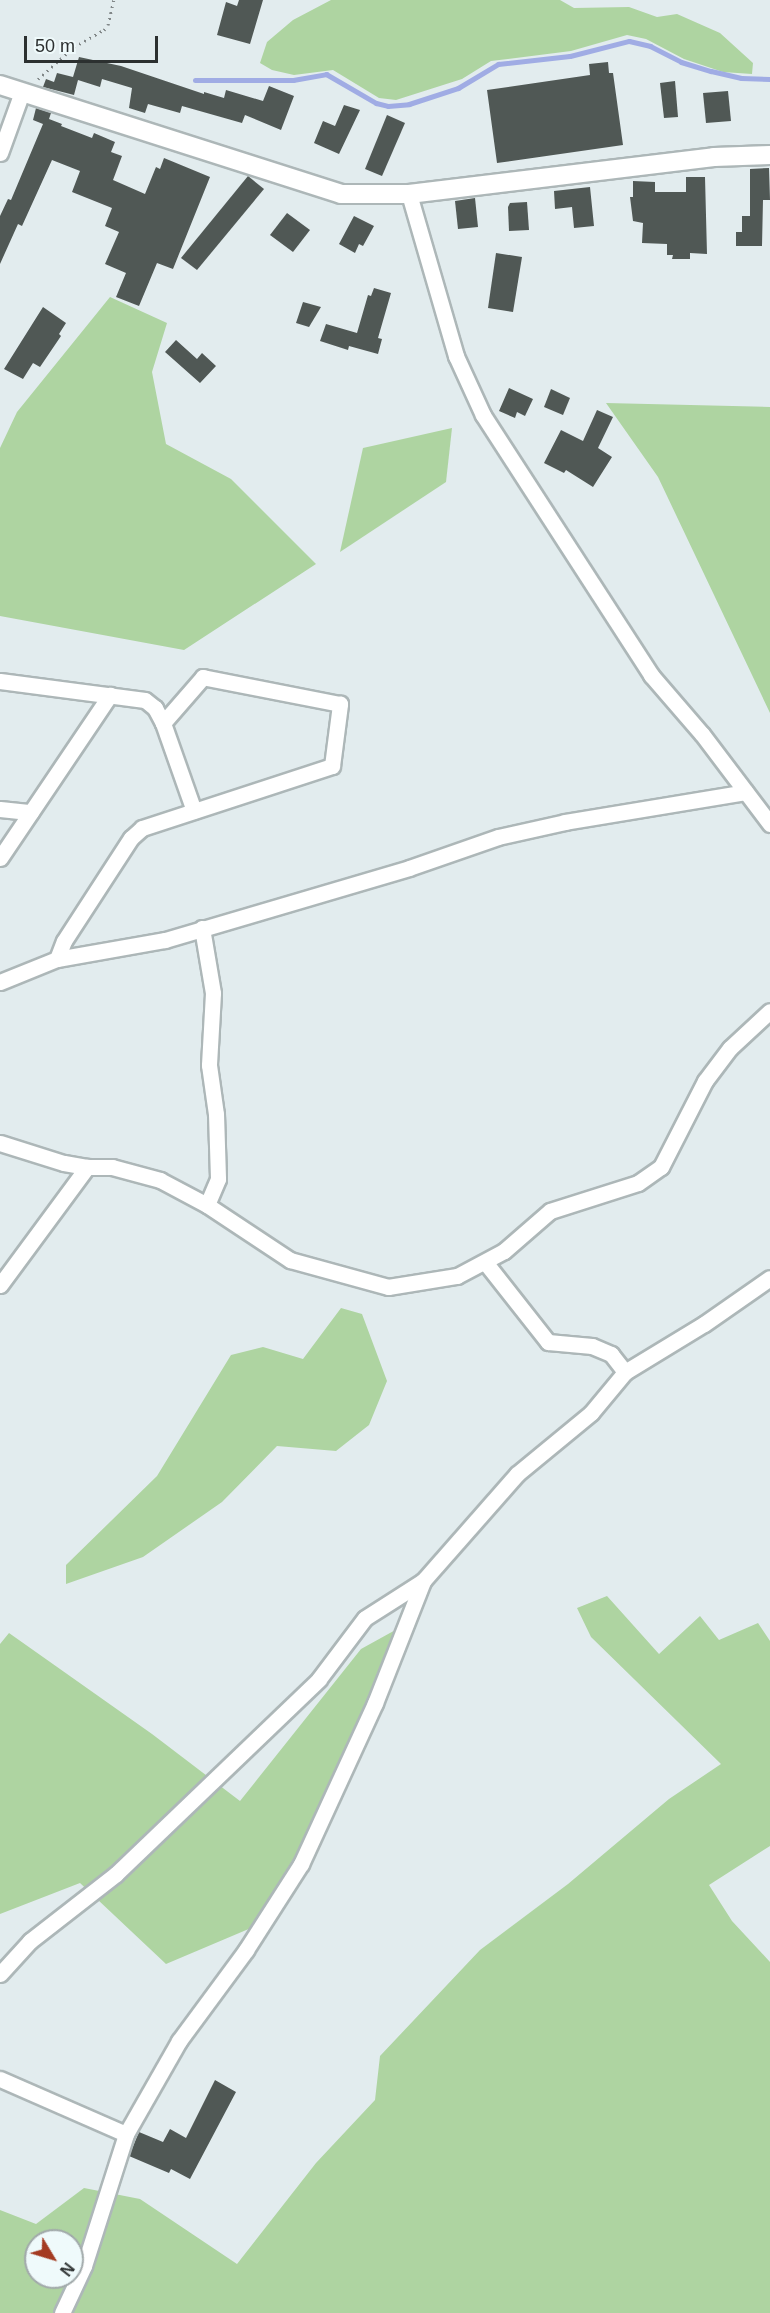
<!DOCTYPE html>
<style>
body{margin:0}
#map{position:relative;width:770px;height:2313px;overflow:hidden;background:#e2ecee;font-family:Helvetica,sans-serif}
div>[style]{position:absolute}
.green>*{inset:0;background:#aed4a1}
.stream>*{height:5px;margin:-2.5px;padding:0 2.5px;transform-origin:2.5px;border-radius:2.5px;background:#a0ace4}
.building>*{inset:0;background:#505855}
.path>*{height:3px;margin-top:-1.5px;transform-origin:0;background:repeating-linear-gradient(90deg,#818788 0 1.5px,transparent 0 6px)}
.roads{filter:drop-shadow(2px 0 #adb7b8) drop-shadow(-2px 0 #adb7b8) drop-shadow(0 2px #adb7b8) drop-shadow(0 -2px #adb7b8)}
.minor>*{height:15px;margin:-7.5px;padding:0 7.5px;transform-origin:7.5px;border-radius:7.5px;background:#fff}
.tertiary>*{height:18px;margin:-9px;padding:0 9px;transform-origin:9px;border-radius:9px;background:#fff}
span{translate:-50% -50%;white-space:nowrap;text-align:center;line-height:1.15;-webkit-text-stroke:6px #effafb;paint-order:stroke}
.north{position:absolute;left:24px;top:2229px;width:60px;height:60px;box-sizing:border-box;background:#effafb;border:2px solid #a1a9aa;border-radius:50%;rotate:128deg;font-size:16px;font-weight:700;line-height:24px;text-align:center;color:#2c3030}
.north::after{content:'';display:block;margin:auto;width:21px;height:27px;background:#a43b22;clip-path:polygon(50% 0,100% 100%,50% 72%,0 100%)}
.scale{position:absolute;left:24px;top:36px;width:134px;height:27px;box-sizing:border-box;border:3px solid #2c3030;border-top:0;padding-left:8px;font-size:18px;line-height:21px;white-space:nowrap;color:#2c3030;-webkit-text-stroke:4px #effafb;paint-order:stroke}
</style>
<div id="map">
<div class="green">
<div style="clip-path:polygon(331px 0,560px 0,574px 8px,629px 7px,657px 17px,677px 14px,720px 33px,753px 63px,752px 74px,723px 72px,684px 59px,646px 39px,627px 35px,571px 51px,491px 61px,462px 79px,396px 100px,379px 98px,333px 70px,294px 75px,272px 70px,260px 63px,267px 42px,293px 20px)"></div>
<div style="clip-path:polygon(110px 297px,167px 323px,152px 372px,166px 444px,231px 479px,316px 564px,184px 650px,0 616px,0 448px,17px 412px)"></div>
<div style="clip-path:polygon(606px 403px,770px 407px,770px 713px,658px 477px)"></div>
<div style="clip-path:polygon(452px 428px,446px 482px,340px 552px,363px 448px)"></div>
<div style="clip-path:polygon(341px 1308px,362px 1314px,387px 1381px,369px 1425px,336px 1451px,277px 1446px,222px 1502px,143px 1557px,66px 1584px,66px 1565px,157px 1476px,231px 1355px,263px 1347px,303px 1359px)"></div>
<div style="clip-path:polygon(evenodd,607px 1596px,659px 1654px,700px 1616px,719px 1640px,758px 1623px,770px 1641px,770px 1846px,709px 1885px,732px 1921px,770px 1962px,770px 2313px,0 2313px,0 2210px,36px 2224px,84px 2188px,140px 2199px,237px 2264px,316px 2163px,375px 2100px,380px 2056px,480px 1950px,568px 1884px,669px 1799px,721px 1764px,591px 1637px,577px 1608px,607px 1596px,36px 2241px,72px 2241px,72px 2277px,36px 2277px,36px 2241px)"></div>
<div style="clip-path:polygon(399px 1628px,305px 1840px,251px 1928px,166px 1964px,80px 1883px,0 1914px,0 1644px,9px 1633px,152px 1734px,240px 1801px,361px 1649px)"></div>
</div>
<div class="stream">
<div style="left:195px;top:80px;width:98px"></div>
<div style="left:293px;top:80px;width:34px;rotate:-10deg"></div>
<div style="left:326px;top:74px;width:58px;rotate:30.1deg"></div>
<div style="left:376px;top:103px;width:12px;rotate:14deg"></div>
<div style="left:388px;top:106px;width:21px;rotate:-5deg"></div>
<div style="left:409px;top:104px;width:52px;rotate:-18.1deg"></div>
<div style="left:458px;top:88px;width:47px;rotate:-31deg"></div>
<div style="left:498px;top:64px;width:72px;rotate:-6.3deg"></div>
<div style="left:570px;top:56px;width:61px;rotate:-14.3deg"></div>
<div style="left:629px;top:41px;width:22px;rotate:13deg"></div>
<div style="left:650px;top:46px;width:35px;rotate:27deg"></div>
<div style="left:681px;top:62px;width:31px;rotate:17deg"></div>
<div style="left:711px;top:71px;width:31px;rotate:13deg"></div>
<div style="left:741px;top:78px;width:29px;rotate:2deg"></div>
</div>
<div class="building">
<div style="clip-path:polygon(239px 0,263px 0,250px 44px,217px 35px,226px 2px,237px 6px)"></div>
<div style="clip-path:polygon(79px 57px,121px 66px,204px 94px,204px 92px,224px 98px,226px 90px,263px 101px,269px 86px,294px 96px,281px 130px,245px 115px,242px 123px,182px 106px,180px 113px,148px 104px,145px 113px,129px 108px,132px 88px,102px 79px,100px 87px,78px 80px,74px 95px,43px 87px,46px 79px,54px 82px,57px 73px,73px 77px)"></div>
<div style="clip-path:polygon(608px 62px,609px 73px,613px 73px,623px 145px,497px 163px,487px 90px,590px 75px,589px 64px)"></div>
<div style="clip-path:polygon(675px 81px,678px 117px,664px 118px,660px 83px)"></div>
<div style="clip-path:polygon(728px 91px,731px 121px,706px 123px,703px 93px)"></div>
<div style="clip-path:polygon(344px 105px,360px 110px,339px 154px,314px 143px,323px 121px,335px 126px)"></div>
<div style="clip-path:polygon(36px 108px,51px 113px,49px 119px,62px 124px,61px 126px,92px 138px,94px 133px,115px 142px,111px 152px,122px 156px,113px 180px,145px 194px,156px 167px,160px 169px,164px 158px,210px 177px,173px 269px,157px 263px,139px 306px,116px 297px,126px 273px,105px 264px,119px 232px,105px 226px,112px 208px,72px 192px,80px 171px,52px 160px,22px 226px,18px 224px,0 264px,0 216px,8px 199px,11px 200px,43px 124px,33px 120px)"></div>
<div style="clip-path:polygon(387px 115px,405px 123px,382px 176px,365px 169px)"></div>
<div style="clip-path:polygon(769px 168px,770px 200px,763px 200px,762px 246px,736px 246px,736px 232px,742px 232px,742px 216px,750px 216px,750px 169px)"></div>
<div style="clip-path:polygon(248px 176px,264px 189px,197px 270px,181px 258px)"></div>
<div style="clip-path:polygon(686px 177px,705px 177px,707px 254px,690px 253px,690px 259px,672px 259px,673px 255px,667px 255px,667px 244px,642px 243px,643px 223px,633px 221px,630px 197px,633px 197px,633px 181px,655px 182px,655px 192px,686px 192px)"></div>
<div style="clip-path:polygon(590px 187px,594px 226px,574px 228px,572px 207px,555px 209px,554px 191px)"></div>
<div style="clip-path:polygon(475px 198px,478px 227px,458px 229px,455px 201px)"></div>
<div style="clip-path:polygon(527px 202px,529px 230px,509px 231px,508px 207px,510px 203px)"></div>
<div style="clip-path:polygon(287px 213px,310px 230px,293px 252px,270px 235px)"></div>
<div style="clip-path:polygon(354px 216px,374px 226px,363px 246px,359px 244px,355px 253px,339px 244px)"></div>
<div style="clip-path:polygon(496px 253px,522px 257px,513px 312px,488px 308px)"></div>
<div style="clip-path:polygon(374px 288px,391px 293px,378px 338px,382px 339px,378px 354px,349px 346px,348px 350px,320px 341px,326px 324px,357px 333px,368px 295px,371px 296px)"></div>
<div style="clip-path:polygon(303px 302px,321px 307px,309px 327px,296px 323px)"></div>
<div style="clip-path:polygon(43px 307px,66px 323px,59px 334px,61px 336px,40px 367px,33px 363px,23px 379px,4px 369px)"></div>
<div style="clip-path:polygon(176px 340px,197px 359px,202px 353px,216px 366px,200px 383px,165px 352px)"></div>
<div style="clip-path:polygon(509px 388px,533px 399px,525px 416px,517px 412px,515px 418px,499px 411px)"></div>
<div style="clip-path:polygon(551px 389px,570px 398px,563px 415px,544px 407px)"></div>
<div style="clip-path:polygon(597px 410px,613px 417px,598px 448px,612px 457px,593px 487px,566px 470px,564px 473px,544px 463px,561px 430px,583px 441px)"></div>
<div style="clip-path:polygon(215px 2080px,236px 2092px,190px 2179px,171px 2169px,169px 2173px,129px 2156px,139px 2132px,163px 2142px,170px 2129px,186px 2138px)"></div>
</div>
<div class="path">
<div style="left:38px;top:79px;width:48px;rotate:-41.6deg"></div>
<div style="left:74px;top:47px;width:34px;rotate:-30deg"></div>
<div style="left:104px;top:30px;width:6px;rotate:-51deg"></div>
<div style="left:108px;top:25px;width:26px;rotate:-77deg"></div>
</div>
<div class="roads">
<div class="minor">
<div style="left:0;top:153px;width:65px;rotate:-70.2deg"></div>
<div style="left:409px;top:194px;width:169px;rotate:73.8deg"></div>
<div style="left:456px;top:356px;width:65px;rotate:65.4deg"></div>
<div style="left:483px;top:415px;width:310px;rotate:57.1deg"></div>
<div style="left:651px;top:675px;width:78px;rotate:49.2deg"></div>
<div style="left:702px;top:734px;width:113px;rotate:52.9deg"></div>
<div style="left:0;top:681px;width:146px;rotate:7.5deg"></div>
<div style="left:145px;top:700px;width:13px;rotate:39deg"></div>
<div style="left:155px;top:708px;width:17px;rotate:62deg"></div>
<div style="left:163px;top:723px;width:93px;rotate:70.6deg"></div>
<div style="left:0;top:809px;width:31px;rotate:6deg"></div>
<div style="left:0;top:858px;width:197px;rotate:-56deg"></div>
<div style="left:202px;top:928px;width:66px;rotate:80.4deg"></div>
<div style="left:213px;top:993px;width:72px;rotate:93.2deg"></div>
<div style="left:209px;top:1065px;width:49px;rotate:81.9deg"></div>
<div style="left:216px;top:1114px;width:65px;rotate:88.2deg"></div>
<div style="left:218px;top:1179px;width:28px;rotate:113deg"></div>
<div style="left:57px;top:959px;width:19px;rotate:-69deg"></div>
<div style="left:64px;top:941px;width:123px;rotate:-57deg"></div>
<div style="left:131px;top:838px;width:15px;rotate:-42deg"></div>
<div style="left:142px;top:828px;width:200px;rotate:-18.1deg"></div>
<div style="left:332px;top:766px;width:63px;rotate:-82.6deg"></div>
<div style="left:340px;top:704px;width:140px;rotate:-168.9deg"></div>
<div style="left:203px;top:677px;width:61px;rotate:131deg"></div>
<div style="left:0;top:982px;width:61px;rotate:-22deg"></div>
<div style="left:57px;top:959px;width:110px;rotate:-10deg"></div>
<div style="left:165px;top:940px;width:254px;rotate:-16.4deg"></div>
<div style="left:409px;top:868px;width:94px;rotate:-19.2deg"></div>
<div style="left:498px;top:837px;width:69px;rotate:-12.6deg"></div>
<div style="left:565px;top:822px;width:183px;rotate:-9.4deg"></div>
<div style="left:0;top:1143px;width:67px;rotate:17.4deg"></div>
<div style="left:64px;top:1163px;width:23px;rotate:10deg"></div>
<div style="left:87px;top:1167px;width:25px"></div>
<div style="left:112px;top:1167px;width:50px;rotate:15.2deg"></div>
<div style="left:160px;top:1180px;width:53px;rotate:28deg"></div>
<div style="left:207px;top:1205px;width:100px;rotate:33.5deg"></div>
<div style="left:290px;top:1260px;width:102px;rotate:15.4deg"></div>
<div style="left:388px;top:1287px;width:70px;rotate:-9.1deg"></div>
<div style="left:457px;top:1276px;width:53px;rotate:-28deg"></div>
<div style="left:504px;top:1251px;width:61px;rotate:-41deg"></div>
<div style="left:550px;top:1211px;width:92px;rotate:-17.7deg"></div>
<div style="left:638px;top:1183px;width:28px;rotate:-35deg"></div>
<div style="left:661px;top:1167px;width:97px;rotate:-62.9deg"></div>
<div style="left:705px;top:1081px;width:41px;rotate:-52.9deg"></div>
<div style="left:730px;top:1048px;width:54px;rotate:-42.8deg"></div>
<div style="left:485px;top:1262px;width:102px;rotate:51.8deg"></div>
<div style="left:548px;top:1342px;width:44px;rotate:5.2deg"></div>
<div style="left:592px;top:1346px;width:21px;rotate:23deg"></div>
<div style="left:611px;top:1354px;width:23px;rotate:52deg"></div>
<div style="left:0;top:1285px;width:147px;rotate:-53.6deg"></div>
<div style="left:0;top:1974px;width:45px;rotate:-47.7deg"></div>
<div style="left:30px;top:1941px;width:109px;rotate:-37.9deg"></div>
<div style="left:116px;top:1874px;width:281px;rotate:-43.8deg"></div>
<div style="left:319px;top:1679px;width:76px;rotate:-53deg"></div>
<div style="left:365px;top:1618px;width:69px;rotate:-32.5deg"></div>
<div style="left:0;top:2079px;width:137px;rotate:23.6deg"></div>
<div style="left:62px;top:2313px;width:52px;rotate:-64.9deg"></div>
<div style="left:84px;top:2266px;width:139px;rotate:-72.3deg"></div>
<div style="left:126px;top:2134px;width:107px;rotate:-60.3deg"></div>
<div style="left:179px;top:2041px;width:113px;rotate:-53.6deg"></div>
<div style="left:246px;top:1950px;width:102px;rotate:-57.4deg"></div>
<div style="left:301px;top:1864px;width:177px;rotate:-65.3deg"></div>
<div style="left:375px;top:1703px;width:131px;rotate:-68.5deg"></div>
<div style="left:423px;top:1581px;width:142px;rotate:-48.7deg"></div>
<div style="left:517px;top:1474px;width:96px;rotate:-39.5deg"></div>
<div style="left:591px;top:1413px;width:53px;rotate:-50.3deg"></div>
<div style="left:625px;top:1372px;width:92px;rotate:-31.3deg"></div>
<div style="left:704px;top:1324px;width:80px;rotate:-34.9deg"></div>
</div>
<div class="tertiary">
<div style="left:0;top:85px;width:358px;rotate:17.7deg"></div>
<div style="left:341px;top:194px;width:68px"></div>
<div style="left:409px;top:194px;width:307px;rotate:-6.9deg"></div>
<div style="left:714px;top:157px;width:56px;rotate:-2deg"></div>
</div>
</div>
<div class="north">N</div>
<div class="scale">50 m</div>
</div>
